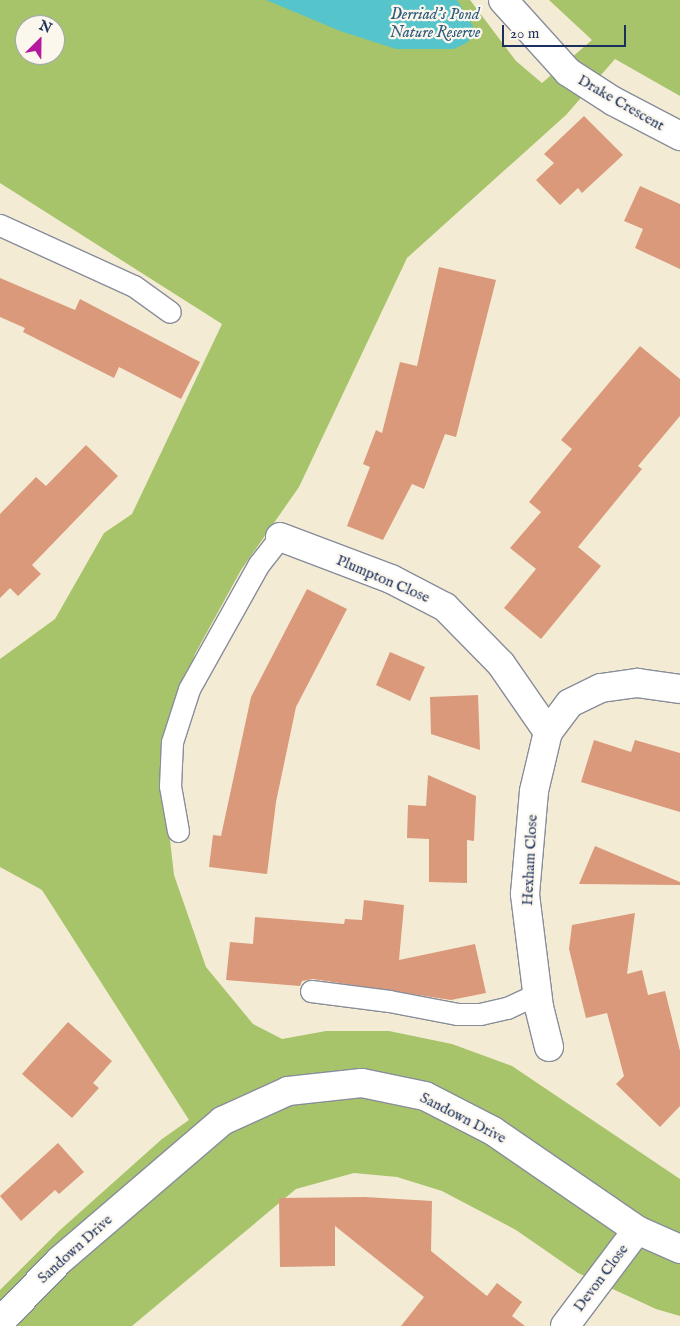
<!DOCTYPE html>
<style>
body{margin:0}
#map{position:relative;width:680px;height:1326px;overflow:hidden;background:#f4ebd5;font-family:"IM FELL English",serif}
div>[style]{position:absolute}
.green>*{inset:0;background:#a7c46b}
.water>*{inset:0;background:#56c4cb}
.building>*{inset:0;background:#da997b}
.roads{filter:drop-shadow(1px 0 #888d9a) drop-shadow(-1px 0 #888d9a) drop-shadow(0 1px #888d9a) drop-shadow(0 -1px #888d9a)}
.service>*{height:21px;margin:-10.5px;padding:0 10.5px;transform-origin:10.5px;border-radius:10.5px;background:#fff}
.minor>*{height:28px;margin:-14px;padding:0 14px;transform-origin:14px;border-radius:14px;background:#fff}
span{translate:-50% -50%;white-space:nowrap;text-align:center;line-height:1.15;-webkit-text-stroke:4.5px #fbf7ec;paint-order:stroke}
.street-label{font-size:15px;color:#1b2f5e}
.water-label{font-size:16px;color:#2d5c7f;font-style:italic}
.north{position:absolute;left:15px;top:15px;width:50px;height:50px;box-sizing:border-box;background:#fbf7ec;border:1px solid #a1a7b3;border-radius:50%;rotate:23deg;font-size:14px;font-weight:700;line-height:20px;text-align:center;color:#1b2f5e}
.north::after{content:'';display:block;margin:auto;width:18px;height:22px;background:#b5179e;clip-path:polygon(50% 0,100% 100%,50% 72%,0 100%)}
.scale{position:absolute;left:502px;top:25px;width:124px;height:22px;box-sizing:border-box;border:2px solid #1b2f5e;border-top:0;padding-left:6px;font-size:15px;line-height:18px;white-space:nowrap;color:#1b2f5e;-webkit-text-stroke:4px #fbf7ec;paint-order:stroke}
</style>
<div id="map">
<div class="green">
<div style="clip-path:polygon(evenodd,0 0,470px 0,516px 61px,542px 83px,592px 40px,549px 0,680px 0,680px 96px,615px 59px,566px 115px,407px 258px,299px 487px,241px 570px,195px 654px,172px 731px,165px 796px,174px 875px,206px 967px,253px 1024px,282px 1039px,326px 1031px,389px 1031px,452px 1044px,512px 1066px,680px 1179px,680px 1316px,656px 1309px,578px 1273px,516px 1230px,442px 1191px,397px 1177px,354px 1173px,296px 1189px,132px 1326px,0 1326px,0 1290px,59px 1231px,162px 1139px,189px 1120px,42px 890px,0 867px,0 659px,55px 619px,104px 533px,132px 514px,222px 324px,0 183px,0 0,25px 25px,55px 25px,55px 55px,25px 55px,25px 25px)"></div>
</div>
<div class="water">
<div style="clip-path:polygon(266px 0,457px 0,473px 26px,473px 34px,468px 42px,454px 49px,396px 49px,340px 31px)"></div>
</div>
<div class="building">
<div style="clip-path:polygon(584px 116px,623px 155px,582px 193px,578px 188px,560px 205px,536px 180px,554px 163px,544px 154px)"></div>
<div style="clip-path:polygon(640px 186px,680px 204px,680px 269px,635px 248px,643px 229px,624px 221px)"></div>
<div style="clip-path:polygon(439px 267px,496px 280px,456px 437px,445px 434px,424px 489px,412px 484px,383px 540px,347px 526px,370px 467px,363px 464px,376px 430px,382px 433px,400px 362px,417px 366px)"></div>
<div style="clip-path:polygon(0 278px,75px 310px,80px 299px,200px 362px,181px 399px,119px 367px,114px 378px,23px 332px,25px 328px,0 317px)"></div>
<div style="clip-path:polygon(640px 346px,680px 379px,680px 416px,638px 466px,642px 469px,578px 547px,601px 566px,541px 639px,504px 608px,536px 569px,510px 548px,541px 512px,529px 502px,572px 449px,561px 440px)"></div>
<div style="clip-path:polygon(86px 445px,118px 476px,32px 565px,41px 574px,18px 596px,10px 588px,0 598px,0 514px,36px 477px,46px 486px)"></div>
<div style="clip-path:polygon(307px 589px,347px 609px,296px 707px,276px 802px,267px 874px,209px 867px,213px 835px,221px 836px,251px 697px)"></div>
<div style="clip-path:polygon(390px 652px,425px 667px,410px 701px,376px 685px)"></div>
<div style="clip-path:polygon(478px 695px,480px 750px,431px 734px,430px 697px)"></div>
<div style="clip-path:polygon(594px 740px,631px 752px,635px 740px,680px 753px,680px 812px,581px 782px)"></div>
<div style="clip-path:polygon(428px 775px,476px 796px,474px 841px,467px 840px,467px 883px,429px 882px,429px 839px,407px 838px,408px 805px,426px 806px)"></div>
<div style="clip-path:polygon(595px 846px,680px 882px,680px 885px,579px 884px)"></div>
<div style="clip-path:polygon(364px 900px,404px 905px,399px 960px,475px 944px,486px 993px,451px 1000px,313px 979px,302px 981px,300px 986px,226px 980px,230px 942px,253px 944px,255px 917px,344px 924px,345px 919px,362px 920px)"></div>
<div style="clip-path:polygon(635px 913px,627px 974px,642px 970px,648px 995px,665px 991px,680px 1051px,680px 1106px,660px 1127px,616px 1084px,624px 1076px,607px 1013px,586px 1018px,569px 949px,572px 925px)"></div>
<div style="clip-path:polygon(68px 1022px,112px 1061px,93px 1083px,99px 1088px,72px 1118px,22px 1074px)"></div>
<div style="clip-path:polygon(58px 1143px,84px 1172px,59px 1194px,55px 1190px,21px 1221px,0 1196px)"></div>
<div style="clip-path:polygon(365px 1197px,432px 1201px,431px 1251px,487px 1296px,497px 1283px,522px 1302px,512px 1316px,525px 1326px,401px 1326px,424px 1297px,335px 1226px,335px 1266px,280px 1267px,279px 1198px)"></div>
</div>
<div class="roads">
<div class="service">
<div style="left:0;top:225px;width:147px;rotate:24.5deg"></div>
<div style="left:134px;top:286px;width:44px;rotate:35.8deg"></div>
<div style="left:178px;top:831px;width:46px;rotate:-100.1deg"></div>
<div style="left:170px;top:786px;width:44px;rotate:-87.4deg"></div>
<div style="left:172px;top:742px;width:56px;rotate:-72.2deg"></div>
<div style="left:189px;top:689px;width:143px;rotate:-60.8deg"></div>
<div style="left:259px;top:564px;width:34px;rotate:-52deg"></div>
<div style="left:311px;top:991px;width:79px;rotate:7.3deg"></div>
<div style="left:389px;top:1001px;width:69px;rotate:10.8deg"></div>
<div style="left:457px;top:1014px;width:23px"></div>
<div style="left:480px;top:1014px;width:28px;rotate:-13deg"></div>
<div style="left:507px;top:1008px;width:33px;rotate:-25deg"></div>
</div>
<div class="minor">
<div style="left:503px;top:0;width:97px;rotate:47.9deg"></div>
<div style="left:568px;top:72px;width:54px;rotate:32.8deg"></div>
<div style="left:613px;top:101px;width:76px;rotate:27.6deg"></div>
<div style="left:280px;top:537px;width:119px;rotate:20.7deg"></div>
<div style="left:391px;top:579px;width:61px;rotate:27.4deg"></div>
<div style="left:445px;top:607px;width:80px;rotate:45.5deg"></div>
<div style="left:501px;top:664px;width:83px;rotate:55.3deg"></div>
<div style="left:549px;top:1047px;width:41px;rotate:-104deg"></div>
<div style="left:539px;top:1007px;width:114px;rotate:-97.1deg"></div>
<div style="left:525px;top:894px;width:103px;rotate:-85deg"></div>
<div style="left:534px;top:791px;width:61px;rotate:-76.7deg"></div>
<div style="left:548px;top:732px;width:36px;rotate:-53deg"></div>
<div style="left:570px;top:703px;width:34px;rotate:-26deg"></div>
<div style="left:601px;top:688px;width:37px;rotate:-8deg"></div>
<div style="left:638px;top:683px;width:42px;rotate:8.1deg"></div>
<div style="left:0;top:1322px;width:86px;rotate:-45.9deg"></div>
<div style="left:60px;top:1260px;width:213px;rotate:-40.6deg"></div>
<div style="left:222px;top:1121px;width:72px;rotate:-24.4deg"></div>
<div style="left:288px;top:1091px;width:74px;rotate:-6.2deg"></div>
<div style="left:362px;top:1083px;width:64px;rotate:11.7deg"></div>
<div style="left:425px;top:1096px;width:76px;rotate:27.2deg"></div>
<div style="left:493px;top:1131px;width:175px;rotate:34.5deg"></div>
<div style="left:637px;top:1230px;width:47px;rotate:23.8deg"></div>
<div style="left:565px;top:1326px;width:120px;rotate:-53.1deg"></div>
</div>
</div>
<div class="street-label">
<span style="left:621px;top:103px;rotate:30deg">Drake Crescent</span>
<span style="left:383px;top:579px;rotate:23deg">Plumpton Close</span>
<span style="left:530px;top:860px;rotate:-87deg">Hexham Close</span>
<span style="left:463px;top:1118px;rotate:27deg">Sandown Drive</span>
<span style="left:75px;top:1249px;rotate:-42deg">Sandown Drive</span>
<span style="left:601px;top:1278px;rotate:-53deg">Devon Close</span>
</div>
<div class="water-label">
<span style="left:435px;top:24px">Derriad's Pond<br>Nature Reserve</span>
</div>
<div class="north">N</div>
<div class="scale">20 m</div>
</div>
